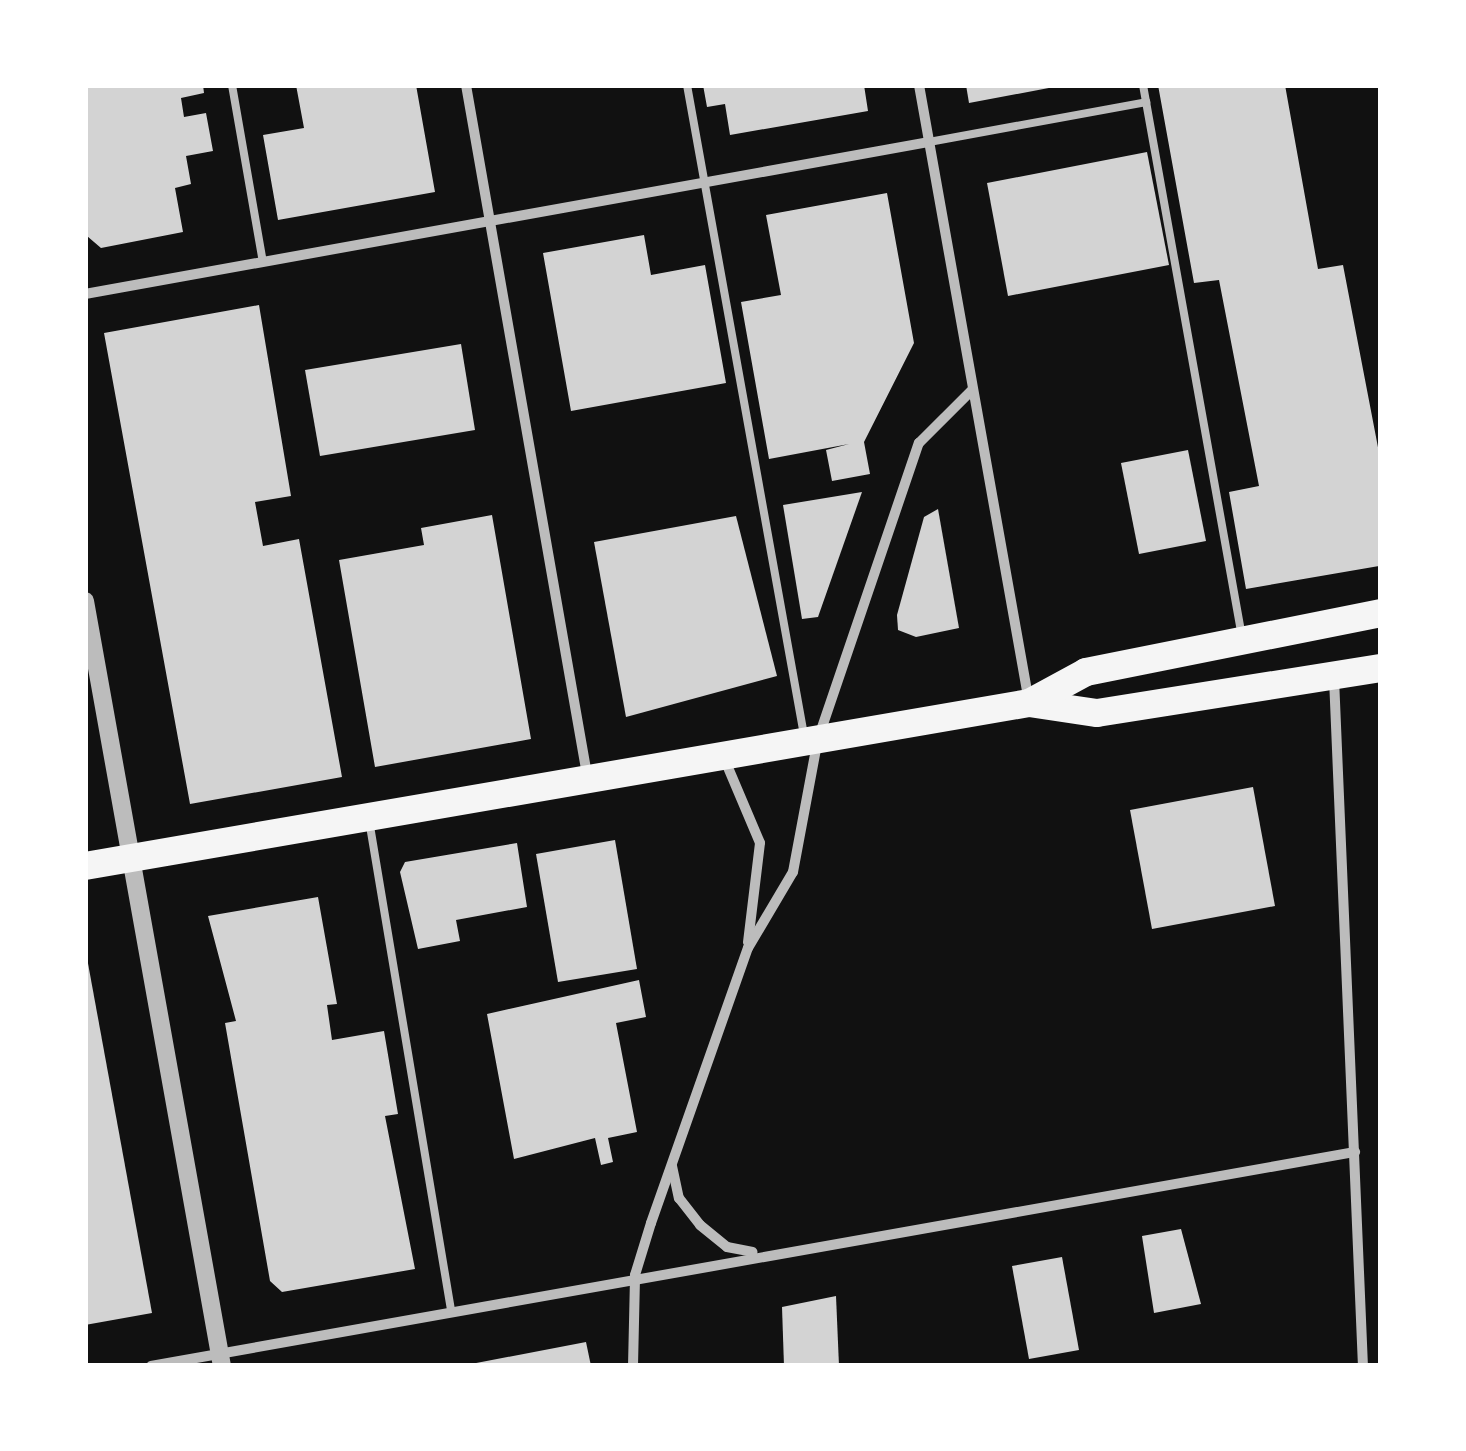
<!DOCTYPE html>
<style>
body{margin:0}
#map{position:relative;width:1466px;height:1451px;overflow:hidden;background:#111;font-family:"IBM Plex Serif",serif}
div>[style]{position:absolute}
.building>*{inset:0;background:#d3d3d3}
.service>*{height:8px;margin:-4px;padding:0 4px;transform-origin:4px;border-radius:4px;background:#bcbcbc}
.minor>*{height:10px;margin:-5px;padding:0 5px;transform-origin:5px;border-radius:5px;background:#bcbcbc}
.tertiary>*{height:18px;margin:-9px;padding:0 9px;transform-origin:9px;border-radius:9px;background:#bcbcbc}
.trunk>*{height:28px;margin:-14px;padding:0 14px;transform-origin:14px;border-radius:14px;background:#f5f5f5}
span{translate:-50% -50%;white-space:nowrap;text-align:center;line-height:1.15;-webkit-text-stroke:10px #fff;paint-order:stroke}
.frame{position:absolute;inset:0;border:88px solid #fff;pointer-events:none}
</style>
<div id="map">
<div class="building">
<div style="clip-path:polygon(85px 85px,203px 85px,204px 93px,181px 98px,184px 117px,206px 113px,213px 151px,186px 156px,191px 184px,175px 188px,183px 232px,101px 248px,87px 236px)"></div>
<div style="clip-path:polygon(296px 85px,416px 85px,435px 192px,278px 220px,263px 135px,304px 128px)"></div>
<div style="clip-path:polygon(703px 85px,864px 85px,868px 111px,730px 135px,725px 104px,707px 107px)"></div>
<div style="clip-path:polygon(966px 85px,1054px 85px,1054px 87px,969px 103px)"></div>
<div style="clip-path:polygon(1158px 85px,1285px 85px,1318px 269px,1343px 265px,1381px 463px,1379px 566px,1246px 589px,1229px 492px,1259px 486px,1219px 280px,1194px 283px)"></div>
<div style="clip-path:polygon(1147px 152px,1169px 265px,1008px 296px,987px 183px)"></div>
<div style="clip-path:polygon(887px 193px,914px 343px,864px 442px,870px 474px,832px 481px,826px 450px,849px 444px,769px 459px,741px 302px,781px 295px,766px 215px)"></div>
<div style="clip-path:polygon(644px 235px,651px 275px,705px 265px,726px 383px,571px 411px,543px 253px)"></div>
<div style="clip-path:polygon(259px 305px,291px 496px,255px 502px,263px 546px,299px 539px,342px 777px,190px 804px,104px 333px)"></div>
<div style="clip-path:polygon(461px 344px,475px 430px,320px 456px,305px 370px)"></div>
<div style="clip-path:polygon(1188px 450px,1206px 541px,1139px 554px,1121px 463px)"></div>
<div style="clip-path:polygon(862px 492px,818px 617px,802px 619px,783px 505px)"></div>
<div style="clip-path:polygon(938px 509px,959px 628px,916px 637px,898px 630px,897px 615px,924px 517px)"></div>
<div style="clip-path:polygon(492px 515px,531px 739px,375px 767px,339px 560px,424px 545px,421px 528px)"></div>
<div style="clip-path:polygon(736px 516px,777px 676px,626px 717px,594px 542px)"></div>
<div style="clip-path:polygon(1253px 787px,1275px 906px,1152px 929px,1130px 810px)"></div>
<div style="clip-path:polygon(615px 840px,637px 969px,558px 982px,536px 854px)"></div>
<div style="clip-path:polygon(517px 843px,527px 907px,456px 920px,460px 941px,418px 949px,400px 872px,405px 862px)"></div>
<div style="clip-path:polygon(318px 897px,337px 1004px,327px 1005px,332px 1040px,384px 1031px,398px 1114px,385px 1116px,415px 1269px,282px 1292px,270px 1281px,225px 1023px,236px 1021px,208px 916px)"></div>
<div style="clip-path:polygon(85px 947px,152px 1313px,85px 1325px)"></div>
<div style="clip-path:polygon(639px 980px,646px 1017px,616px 1023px,637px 1132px,608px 1138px,613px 1162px,601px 1165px,595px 1138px,514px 1159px,487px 1014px)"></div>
<div style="clip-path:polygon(1181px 1229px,1201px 1304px,1154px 1313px,1142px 1236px)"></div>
<div style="clip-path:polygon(1062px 1257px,1079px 1350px,1029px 1359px,1012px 1266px)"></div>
<div style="clip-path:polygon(836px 1296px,839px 1366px,784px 1366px,782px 1307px)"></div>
<div style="clip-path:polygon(586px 1342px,591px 1366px,471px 1366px,471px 1364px)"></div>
</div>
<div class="service">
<div style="left:232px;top:85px;width:180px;rotate:80.1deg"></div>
<div style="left:687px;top:85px;width:660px;rotate:79.8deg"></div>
<div style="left:1143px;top:85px;width:561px;rotate:79.83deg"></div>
<div style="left:929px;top:142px;width:221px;rotate:-10.4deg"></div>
<div style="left:369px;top:820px;width:496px;rotate:80.5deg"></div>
</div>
<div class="minor">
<div style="left:466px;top:85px;width:701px;rotate:80.05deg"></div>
<div style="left:919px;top:85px;width:627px;rotate:79.89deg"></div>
<div style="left:85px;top:294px;width:858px;rotate:-10.21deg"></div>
<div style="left:1334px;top:678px;width:689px;rotate:87.59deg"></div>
<div style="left:724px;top:758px;width:92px;rotate:67deg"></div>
<div style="left:760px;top:843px;width:100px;rotate:96.9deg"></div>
<div style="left:672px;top:1166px;width:33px;rotate:78deg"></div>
<div style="left:679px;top:1198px;width:34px;rotate:52deg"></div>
<div style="left:700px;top:1225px;width:35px;rotate:39deg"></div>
<div style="left:727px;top:1247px;width:26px;rotate:11deg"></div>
<div style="left:151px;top:1366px;width:1223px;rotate:-10.08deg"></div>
<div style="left:633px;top:1366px;width:91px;rotate:-88.7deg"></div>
<div style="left:635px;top:1275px;width:54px;rotate:-72.9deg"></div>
<div style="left:651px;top:1223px;width:292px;rotate:-70.6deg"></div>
<div style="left:748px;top:948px;width:88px;rotate:-59.4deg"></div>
<div style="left:793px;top:872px;width:135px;rotate:-79.4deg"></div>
<div style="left:818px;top:739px;width:313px;rotate:-71.2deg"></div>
<div style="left:919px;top:443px;width:74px;rotate:-45deg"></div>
</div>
<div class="tertiary">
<div style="left:85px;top:601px;width:777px;rotate:79.85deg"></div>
</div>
<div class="trunk">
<div style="left:1029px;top:703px;width:69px;rotate:8.4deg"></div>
<div style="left:1097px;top:713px;width:288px;rotate:-9deg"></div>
<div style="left:85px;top:866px;width:958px;rotate:-9.8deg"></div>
<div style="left:1029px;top:703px;width:65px;rotate:-28.5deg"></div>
<div style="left:1086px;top:672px;width:301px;rotate:-11.3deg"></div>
</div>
<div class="frame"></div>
</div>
